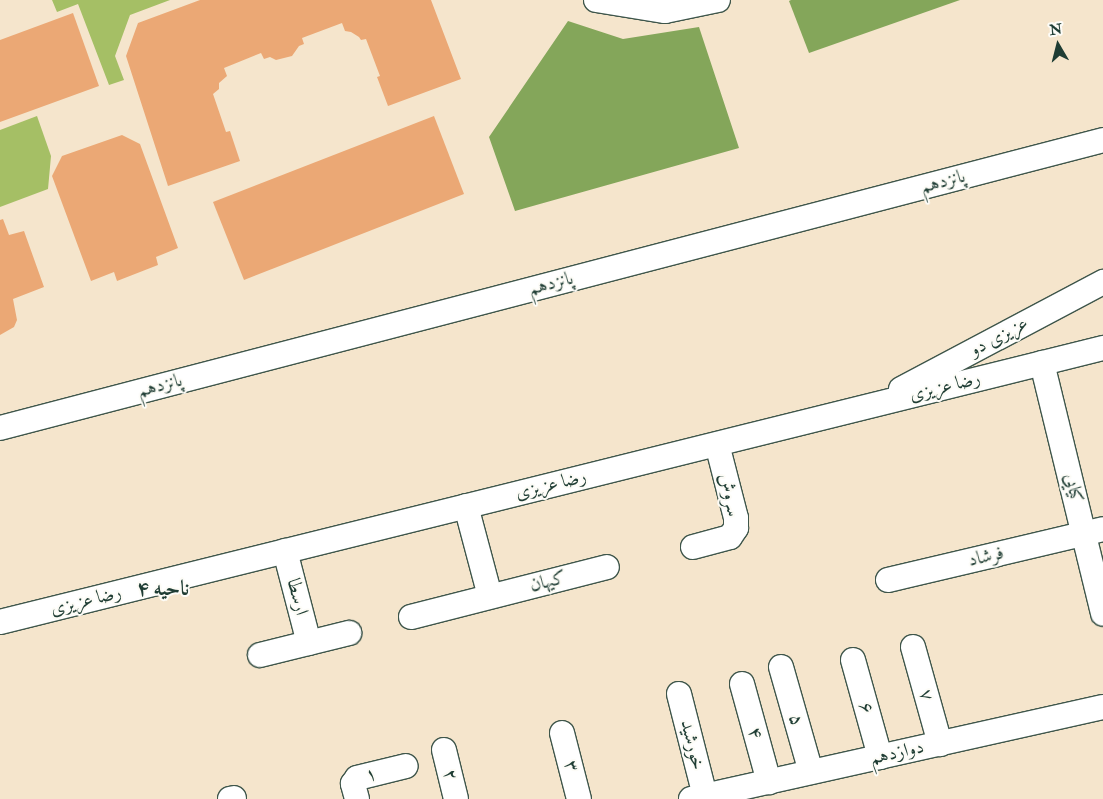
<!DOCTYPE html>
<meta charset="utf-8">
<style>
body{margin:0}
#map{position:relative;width:1103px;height:799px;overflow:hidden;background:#f5e5cc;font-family:"IM FELL Double Pica",Amiri,serif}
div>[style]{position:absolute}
.green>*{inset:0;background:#a5bf65}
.forest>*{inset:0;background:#84a65a}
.building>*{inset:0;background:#eba875}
.roads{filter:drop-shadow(1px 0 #3f564b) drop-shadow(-1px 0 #3f564b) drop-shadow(0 1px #3f564b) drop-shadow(0 -1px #3f564b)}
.minor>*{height:24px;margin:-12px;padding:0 12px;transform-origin:12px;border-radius:12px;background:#fff}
span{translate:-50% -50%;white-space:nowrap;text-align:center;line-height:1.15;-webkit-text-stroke:4px #fdfcf7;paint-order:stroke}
.street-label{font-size:19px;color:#1f3d34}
.quarter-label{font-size:21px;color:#1f3d34;font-weight:700}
.north{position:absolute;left:1033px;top:20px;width:50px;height:50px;-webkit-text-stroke:4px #fdfcf7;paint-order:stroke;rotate:352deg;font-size:14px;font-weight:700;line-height:20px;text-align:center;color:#1f3d34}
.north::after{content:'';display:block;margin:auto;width:18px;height:22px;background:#1f3d34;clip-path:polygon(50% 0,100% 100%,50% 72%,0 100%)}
</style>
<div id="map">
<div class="green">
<div style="clip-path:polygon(52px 0,170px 0,130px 15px,115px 56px,124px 80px,109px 85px,78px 4px,57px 12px)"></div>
<div style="clip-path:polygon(37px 116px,51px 156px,48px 189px,0 207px,0 130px)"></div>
</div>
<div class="forest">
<div style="clip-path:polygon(791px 0,960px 0,809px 53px,789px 1px)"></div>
<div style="clip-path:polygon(568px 21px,623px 39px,699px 27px,739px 148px,515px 211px,489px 137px)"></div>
</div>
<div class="building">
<div style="clip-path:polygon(200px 0,431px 0,461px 79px,388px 106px,377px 77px,380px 76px,366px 39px,361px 40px,359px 37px,351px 32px,345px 31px,342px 23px,302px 38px,304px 44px,299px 46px,292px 56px,276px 60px,270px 57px,264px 59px,261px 53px,224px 68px,227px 76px,219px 83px,219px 89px,213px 94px,226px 132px,230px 131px,240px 161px,168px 186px,126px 56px,138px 23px)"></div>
<div style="clip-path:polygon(73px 13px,99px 86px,0 122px,0 40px)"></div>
<div style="clip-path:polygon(434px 116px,464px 194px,244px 280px,213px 202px)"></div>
<div style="clip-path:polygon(122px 135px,140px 144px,178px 248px,156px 257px,158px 265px,117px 281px,114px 272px,91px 281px,52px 176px,62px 156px)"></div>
<div style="clip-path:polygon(3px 219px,9px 235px,24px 231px,44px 287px,13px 299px,17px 320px,14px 327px,0 335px,0 220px)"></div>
</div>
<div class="roads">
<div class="minor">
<div style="left:596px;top:0;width:70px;rotate:9.1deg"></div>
<div style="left:665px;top:11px;width:54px;rotate:-11.7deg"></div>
<div style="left:1042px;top:363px;width:258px;rotate:76.3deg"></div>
<div style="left:901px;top:389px;width:229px;rotate:-27.9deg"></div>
<div style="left:0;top:428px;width:1140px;rotate:-14.63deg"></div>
<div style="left:466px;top:506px;width:93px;rotate:75.1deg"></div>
<div style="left:693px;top:547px;width:38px;rotate:-15deg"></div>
<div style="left:730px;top:537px;width:11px;rotate:-56deg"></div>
<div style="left:736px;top:528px;width:10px;rotate:-90deg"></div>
<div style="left:736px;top:518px;width:76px;rotate:-104.4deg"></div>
<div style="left:285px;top:551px;width:95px;rotate:75.4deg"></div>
<div style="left:888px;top:580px;width:221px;rotate:-13.3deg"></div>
<div style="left:411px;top:617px;width:202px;rotate:-14.3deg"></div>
<div style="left:0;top:622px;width:1137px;rotate:-13.95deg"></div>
<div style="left:913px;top:647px;width:101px;rotate:74.4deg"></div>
<div style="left:260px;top:655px;width:92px;rotate:-13.9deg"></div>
<div style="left:853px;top:660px;width:101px;rotate:74.4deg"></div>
<div style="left:781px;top:667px;width:109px;rotate:74.1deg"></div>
<div style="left:742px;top:684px;width:102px;rotate:74.6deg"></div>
<div style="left:679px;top:694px;width:105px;rotate:75.7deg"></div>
<div style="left:562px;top:733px;width:68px;rotate:75.6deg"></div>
<div style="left:444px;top:750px;width:50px;rotate:76.2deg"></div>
<div style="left:230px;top:799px;width:4px;rotate:-14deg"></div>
<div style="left:357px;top:799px;width:16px;rotate:-105deg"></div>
<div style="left:353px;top:784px;width:7px;rotate:-56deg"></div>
<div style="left:357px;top:778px;width:50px;rotate:-13.8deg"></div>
<div style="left:691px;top:799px;width:422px;rotate:-12.6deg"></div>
</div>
</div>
<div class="street-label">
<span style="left:943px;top:182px;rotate:-15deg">پانزدهم</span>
<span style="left:551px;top:284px;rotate:-15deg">پانزدهم</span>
<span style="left:999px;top:337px;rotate:-28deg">عزیزی دو</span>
<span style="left:160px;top:386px;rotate:-15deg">پانزدهم</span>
<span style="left:945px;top:387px;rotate:-14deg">رضا عزیزی</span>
<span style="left:551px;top:485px;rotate:-14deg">رضا عزیزی</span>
<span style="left:1073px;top:488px;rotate:76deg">کیایی</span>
<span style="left:729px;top:495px;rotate:78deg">سروش</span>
<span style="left:986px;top:557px;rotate:-13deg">فرشاد</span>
<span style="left:548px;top:582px;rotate:-14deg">کیهان</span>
<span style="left:297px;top:597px;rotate:75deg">ارسطا</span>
<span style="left:86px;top:601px;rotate:-14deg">رضا عزیزی</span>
<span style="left:926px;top:695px;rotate:75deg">۷</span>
<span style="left:866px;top:708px;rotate:74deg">۶</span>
<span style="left:796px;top:720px;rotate:74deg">۵</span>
<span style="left:755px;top:733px;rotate:74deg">۴</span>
<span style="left:692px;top:745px;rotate:76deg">خورشید</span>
<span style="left:897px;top:753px;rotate:-13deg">دوازدهم</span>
<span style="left:571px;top:766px;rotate:75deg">۳</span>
<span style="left:371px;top:775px;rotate:-15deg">۱</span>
<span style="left:450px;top:775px;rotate:76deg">۲</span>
</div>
<div class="quarter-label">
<span style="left:163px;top:589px">ناحیه ۴</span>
</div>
<div class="north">N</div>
</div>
